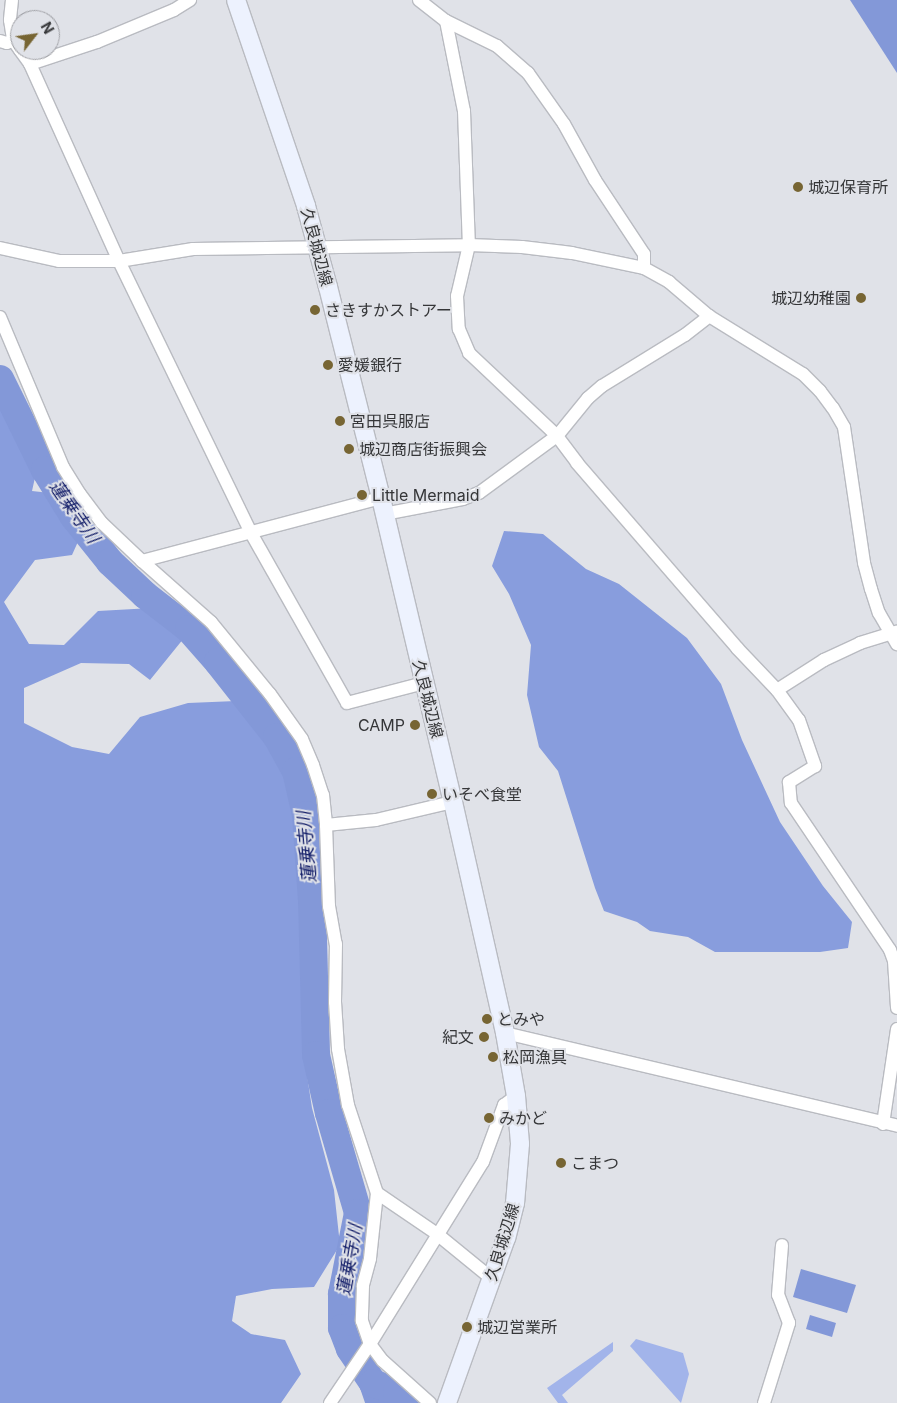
<!DOCTYPE html>
<meta charset="utf-8">
<style>
body{margin:0}
#map{position:relative;width:897px;height:1403px;overflow:hidden;background:#e0e2e8;font-family:Inter,"Noto Sans JP",sans-serif}
div>[style]{position:absolute}
.green>*{inset:0;background:#a2b4ea}
.forest>*{inset:0;background:#889ddd}
.water>*{inset:0;background:#8398d8}
.river>*{height:28px;margin:-14px;padding:0 14px;transform-origin:14px;border-radius:14px;background:#8398d8}
.roads{filter:drop-shadow(1px 0 #b9bbc1) drop-shadow(-1px 0 #b9bbc1) drop-shadow(0 1px #b9bbc1) drop-shadow(0 -1px #b9bbc1)}
.minor>*{height:12px;margin:-6px;padding:0 6px;transform-origin:6px;border-radius:6px;background:#fff}
.secondary>*{height:18px;margin:-9px;padding:0 9px;transform-origin:9px;border-radius:9px;background:#edf2fe}
.dots>*{width:14px;height:14px;translate:-50% -50%;box-sizing:border-box;border:2px solid #e0e2e8;border-radius:50%}
span{translate:-50% -50%;white-space:nowrap;text-align:center;line-height:1.15;-webkit-text-stroke:4px #e0e2e8;paint-order:stroke}
.poi-label{font-size:16px;color:#353638}
.left{translate:0 -50%;text-align:left}
.right{translate:-100% -50%;text-align:right}
.street-label{font-size:16px;color:#353638}
.water-label{font-size:18px;color:#16216b;font-style:italic}
.north{position:absolute;left:10px;top:10px;width:50px;height:50px;box-sizing:border-box;background:#e0e2e8;border:1px solid #9c9da2;border-radius:50%;rotate:60deg;font-size:14px;font-weight:700;line-height:20px;text-align:center;color:#353638}
.north::after{content:'';display:block;margin:auto;width:18px;height:22px;background:#776533;clip-path:polygon(50% 0,100% 100%,50% 72%,0 100%)}
</style>
<div id="map">
<div class="green">
<div style="clip-path:polygon(636px 1339px,683px 1353px,689px 1374px,681px 1403px,630px 1346px)"></div>
<div style="clip-path:polygon(613px 1342px,613px 1351px,562px 1395px,568px 1403px,558px 1403px,547px 1388px)"></div>
</div>
<div class="forest">
<div style="clip-path:polygon(0 376px,38px 464px,32px 491px,50px 493px,81px 535px,72px 555px,35px 560px,4px 602px,29px 644px,64px 645px,98px 611px,152px 608px,184px 638px,150px 680px,129px 664px,81px 663px,24px 688px,24px 723px,72px 747px,109px 754px,140px 717px,188px 703px,236px 701px,292px 780px,305px 857px,311px 927px,304px 1056px,312px 1108px,334px 1190px,340px 1245px,314px 1287px,272px 1289px,236px 1296px,232px 1321px,251px 1334px,285px 1340px,301px 1374px,281px 1403px,0 1403px)"></div>
<div style="clip-path:polygon(504px 531px,543px 534px,586px 569px,619px 584px,687px 638px,721px 684px,742px 740px,780px 822px,823px 886px,852px 922px,848px 948px,820px 952px,715px 952px,688px 937px,650px 931px,637px 922px,604px 911px,595px 888px,558px 771px,539px 747px,527px 695px,531px 645px,509px 594px,492px 566px)"></div>
</div>
<div class="water">
<div style="clip-path:polygon(850px 0,897px 0,897px 73px)"></div>
<div style="clip-path:polygon(801px 1269px,856px 1285px,847px 1313px,793px 1297px)"></div>
<div style="clip-path:polygon(810px 1315px,836px 1323px,832px 1337px,806px 1329px)"></div>
</div>
<div class="river">
<div style="left:0;top:379px;width:102px;rotate:63.7deg"></div>
<div style="left:45px;top:470px;width:55px;rotate:58.3deg"></div>
<div style="left:74px;top:517px;width:58px;rotate:51.3deg"></div>
<div style="left:110px;top:562px;width:48px;rotate:43.3deg"></div>
<div style="left:145px;top:595px;width:56px;rotate:37.7deg"></div>
<div style="left:189px;top:629px;width:44px;rotate:48.7deg"></div>
<div style="left:218px;top:662px;width:95px;rotate:51.8deg"></div>
<div style="left:277px;top:737px;width:39px;rotate:61deg"></div>
<div style="left:296px;top:771px;width:45px;rotate:77.2deg"></div>
<div style="left:306px;top:815px;width:85px;rotate:86deg"></div>
<div style="left:312px;top:900px;width:155px;rotate:88.5deg"></div>
<div style="left:316px;top:1055px;width:59px;rotate:77.4deg"></div>
<div style="left:329px;top:1113px;width:104px;rotate:73.8deg"></div>
<div style="left:358px;top:1213px;width:83px;rotate:101.2deg"></div>
<div style="left:342px;top:1294px;width:34px;rotate:90deg"></div>
<div style="left:342px;top:1328px;width:22px;rotate:69deg"></div>
<div style="left:350px;top:1349px;width:41px;rotate:55.9deg"></div>
<div style="left:373px;top:1383px;width:21px;rotate:71deg"></div>
<div style="left:373px;top:1383px;width:26px;rotate:21deg"></div>
<div style="left:397px;top:1392px;width:16px;rotate:43deg"></div>
</div>
<div class="roads">
<div class="minor">
<div style="left:12px;top:0;width:20px;rotate:96deg"></div>
<div style="left:10px;top:20px;width:20px;rotate:81deg"></div>
<div style="left:13px;top:40px;width:12px;rotate:55deg"></div>
<div style="left:419px;top:0;width:34px;rotate:38deg"></div>
<div style="left:446px;top:21px;width:57px;rotate:26.1deg"></div>
<div style="left:497px;top:46px;width:41px;rotate:41.1deg"></div>
<div style="left:528px;top:73px;width:62px;rotate:54.8deg"></div>
<div style="left:564px;top:124px;width:64px;rotate:61deg"></div>
<div style="left:595px;top:180px;width:89px;rotate:56.5deg"></div>
<div style="left:644px;top:254px;width:14px;rotate:90deg"></div>
<div style="left:446px;top:21px;width:92px;rotate:78.7deg"></div>
<div style="left:464px;top:111px;width:134px;rotate:87.9deg"></div>
<div style="left:469px;top:245px;width:52px;rotate:103.2deg"></div>
<div style="left:457px;top:296px;width:33px;rotate:87deg"></div>
<div style="left:459px;top:329px;width:26px;rotate:67deg"></div>
<div style="left:469px;top:353px;width:121px;rotate:43.3deg"></div>
<div style="left:557px;top:436px;width:34px;rotate:53deg"></div>
<div style="left:577px;top:463px;width:245px;rotate:49.1deg"></div>
<div style="left:737px;top:648px;width:58px;rotate:46.4deg"></div>
<div style="left:777px;top:690px;width:37px;rotate:54deg"></div>
<div style="left:799px;top:720px;width:49px;rotate:70.8deg"></div>
<div style="left:815px;top:766px;width:31px;rotate:148deg"></div>
<div style="left:789px;top:782px;width:21px;rotate:85deg"></div>
<div style="left:791px;top:803px;width:177px;rotate:56deg"></div>
<div style="left:890px;top:950px;width:12px;rotate:70deg"></div>
<div style="left:894px;top:961px;width:47px;rotate:86.3deg"></div>
<div style="left:0;top:41px;width:7px;rotate:16deg"></div>
<div style="left:7px;top:43px;width:7px;rotate:-27deg"></div>
<div style="left:20px;top:50px;width:17px;rotate:54deg"></div>
<div style="left:30px;top:64px;width:216px;rotate:65.7deg"></div>
<div style="left:119px;top:261px;width:302px;rotate:64.1deg"></div>
<div style="left:251px;top:533px;width:195px;rotate:60.5deg"></div>
<div style="left:347px;top:703px;width:80px;rotate:-14.6deg"></div>
<div style="left:30px;top:64px;width:71px;rotate:-18.2deg"></div>
<div style="left:97px;top:42px;width:83px;rotate:-22.6deg"></div>
<div style="left:174px;top:10px;width:19px;rotate:-32deg"></div>
<div style="left:0;top:248px;width:60px;rotate:12.4deg"></div>
<div style="left:59px;top:261px;width:60px"></div>
<div style="left:119px;top:261px;width:75px;rotate:-9.2deg"></div>
<div style="left:193px;top:249px;width:276px;rotate:-0.8deg"></div>
<div style="left:469px;top:245px;width:53px;rotate:2.2deg"></div>
<div style="left:522px;top:247px;width:50px;rotate:6.8deg"></div>
<div style="left:572px;top:253px;width:74px;rotate:11.8deg"></div>
<div style="left:644px;top:268px;width:29px;rotate:29deg"></div>
<div style="left:669px;top:282px;width:52px;rotate:40.4deg"></div>
<div style="left:709px;top:316px;width:110px;rotate:31.7deg"></div>
<div style="left:803px;top:374px;width:24px;rotate:45deg"></div>
<div style="left:820px;top:391px;width:21px;rotate:53deg"></div>
<div style="left:833px;top:408px;width:22px;rotate:60deg"></div>
<div style="left:844px;top:427px;width:137px;rotate:81.6deg"></div>
<div style="left:864px;top:563px;width:27px;rotate:75deg"></div>
<div style="left:871px;top:589px;width:25px;rotate:72deg"></div>
<div style="left:879px;top:613px;width:36px;rotate:60deg"></div>
<div style="left:0;top:317px;width:163px;rotate:67.2deg"></div>
<div style="left:63px;top:467px;width:32px;rotate:58deg"></div>
<div style="left:80px;top:494px;width:36px;rotate:53deg"></div>
<div style="left:102px;top:523px;width:55px;rotate:43.5deg"></div>
<div style="left:142px;top:561px;width:92px;rotate:41.5deg"></div>
<div style="left:211px;top:622px;width:93px;rotate:50.7deg"></div>
<div style="left:270px;top:694px;width:55px;rotate:54.6deg"></div>
<div style="left:302px;top:739px;width:28px;rotate:67deg"></div>
<div style="left:313px;top:765px;width:32px;rotate:72deg"></div>
<div style="left:323px;top:795px;width:30px;rotate:84deg"></div>
<div style="left:326px;top:825px;width:81px;rotate:87.9deg"></div>
<div style="left:329px;top:906px;width:39px;rotate:80deg"></div>
<div style="left:336px;top:944px;width:58px;rotate:91deg"></div>
<div style="left:335px;top:1002px;width:47px;rotate:86.3deg"></div>
<div style="left:338px;top:1049px;width:57px;rotate:79.9deg"></div>
<div style="left:348px;top:1105px;width:93px;rotate:71.8deg"></div>
<div style="left:377px;top:1193px;width:66px;rotate:96.1deg"></div>
<div style="left:370px;top:1259px;width:28px;rotate:105deg"></div>
<div style="left:363px;top:1286px;width:35px;rotate:92deg"></div>
<div style="left:362px;top:1321px;width:24px;rotate:71deg"></div>
<div style="left:370px;top:1344px;width:21px;rotate:53deg"></div>
<div style="left:383px;top:1361px;width:63px;rotate:41.8deg"></div>
<div style="left:384px;top:514px;width:80px;rotate:-10.8deg"></div>
<div style="left:463px;top:499px;width:17px;rotate:-21deg"></div>
<div style="left:479px;top:493px;width:97px;rotate:-36.2deg"></div>
<div style="left:557px;top:436px;width:49px;rotate:-50.8deg"></div>
<div style="left:588px;top:398px;width:18px;rotate:-41deg"></div>
<div style="left:602px;top:386px;width:97px;rotate:-31.6deg"></div>
<div style="left:685px;top:335px;width:31px;rotate:-38deg"></div>
<div style="left:142px;top:561px;width:247px;rotate:-14.8deg"></div>
<div style="left:777px;top:690px;width:56px;rotate:-32.6deg"></div>
<div style="left:824px;top:660px;width:40px;rotate:-25deg"></div>
<div style="left:860px;top:643px;width:39px;rotate:-17deg"></div>
<div style="left:326px;top:825px;width:50px;rotate:-5.7deg"></div>
<div style="left:376px;top:820px;width:79px;rotate:-13.2deg"></div>
<div style="left:505px;top:1033px;width:403px;rotate:13.3deg"></div>
<div style="left:883px;top:1124px;width:96px;rotate:-81.6deg"></div>
<div style="left:377px;top:1193px;width:73px;rotate:34.3deg"></div>
<div style="left:437px;top:1234px;width:70px;rotate:39.2deg"></div>
<div style="left:330px;top:1403px;width:71px;rotate:-55.9deg"></div>
<div style="left:370px;top:1344px;width:214px;rotate:-58.2deg"></div>
<div style="left:483px;top:1162px;width:61px;rotate:-69.8deg"></div>
<div style="left:504px;top:1105px;width:15px;rotate:-37deg"></div>
<div style="left:764px;top:1403px;width:84px;rotate:-72.6deg"></div>
<div style="left:789px;top:1323px;width:30px;rotate:-111deg"></div>
<div style="left:778px;top:1295px;width:50px;rotate:-85.4deg"></div>
</div>
<div class="secondary">
<div style="left:236px;top:0;width:218px;rotate:71.2deg"></div>
<div style="left:306px;top:206px;width:84px;rotate:74.8deg"></div>
<div style="left:328px;top:287px;width:218px;rotate:75.9deg"></div>
<div style="left:381px;top:498px;width:312px;rotate:76.7deg"></div>
<div style="left:453px;top:802px;width:237px;rotate:77.3deg"></div>
<div style="left:505px;top:1033px;width:64px;rotate:80.1deg"></div>
<div style="left:516px;top:1096px;width:48px;rotate:85.2deg"></div>
<div style="left:520px;top:1144px;width:59px;rotate:94.8deg"></div>
<div style="left:515px;top:1203px;width:36px;rotate:104deg"></div>
<div style="left:506px;top:1238px;width:175px;rotate:109.7deg"></div>
</div>
</div>
<div class="dots">
<div style="left:798px;top:187px;background:#776533"></div>
<div style="left:861px;top:298px;background:#776533"></div>
<div style="left:315px;top:310px;background:#776533"></div>
<div style="left:328px;top:365px;background:#776533"></div>
<div style="left:340px;top:421px;background:#776533"></div>
<div style="left:349px;top:449px;background:#776533"></div>
<div style="left:362px;top:495px;background:#776533"></div>
<div style="left:415px;top:725px;background:#776533"></div>
<div style="left:432px;top:794px;background:#776533"></div>
<div style="left:487px;top:1019px;background:#776533"></div>
<div style="left:484px;top:1037px;background:#776533"></div>
<div style="left:493px;top:1057px;background:#776533"></div>
<div style="left:489px;top:1118px;background:#776533"></div>
<div style="left:561px;top:1163px;background:#776533"></div>
<div style="left:467px;top:1327px;background:#776533"></div>
</div>
<div class="poi-label">
<span class="left" style="left:808px;top:187px">城辺保育所</span>
<span class="right" style="left:851px;top:298px">城辺幼稚園</span>
<span class="left" style="left:325px;top:310px">さきすかストアー</span>
<span class="left" style="left:338px;top:365px">愛媛銀行</span>
<span class="left" style="left:350px;top:421px">宮田呉服店</span>
<span class="left" style="left:359px;top:449px">城辺商店街振興会</span>
<span class="left" style="left:372px;top:495px">Little Mermaid</span>
<span class="right" style="left:405px;top:725px">CAMP</span>
<span class="left" style="left:442px;top:794px">いそべ食堂</span>
<span class="left" style="left:497px;top:1019px">とみや</span>
<span class="right" style="left:474px;top:1037px">紀文</span>
<span class="left" style="left:503px;top:1057px">松岡漁具</span>
<span class="left" style="left:499px;top:1118px">みかど</span>
<span class="left" style="left:571px;top:1163px">こまつ</span>
<span class="left" style="left:477px;top:1327px">城辺営業所</span>
</div>
<div class="street-label">
<span style="left:317px;top:247px;rotate:75deg">久良城辺線</span>
<span style="left:428px;top:699px;rotate:76deg">久良城辺線</span>
<span style="left:502px;top:1242px;rotate:-73deg">久良城辺線</span>
</div>
<div class="water-label">
<span style="left:74px;top:512px;rotate:55deg">蓮乗寺川</span>
<span style="left:307px;top:847px;rotate:-95deg">蓮乗寺川</span>
<span style="left:350px;top:1260px;rotate:-80deg">蓮乗寺川</span>
</div>
<div class="north">N</div>
</div>
